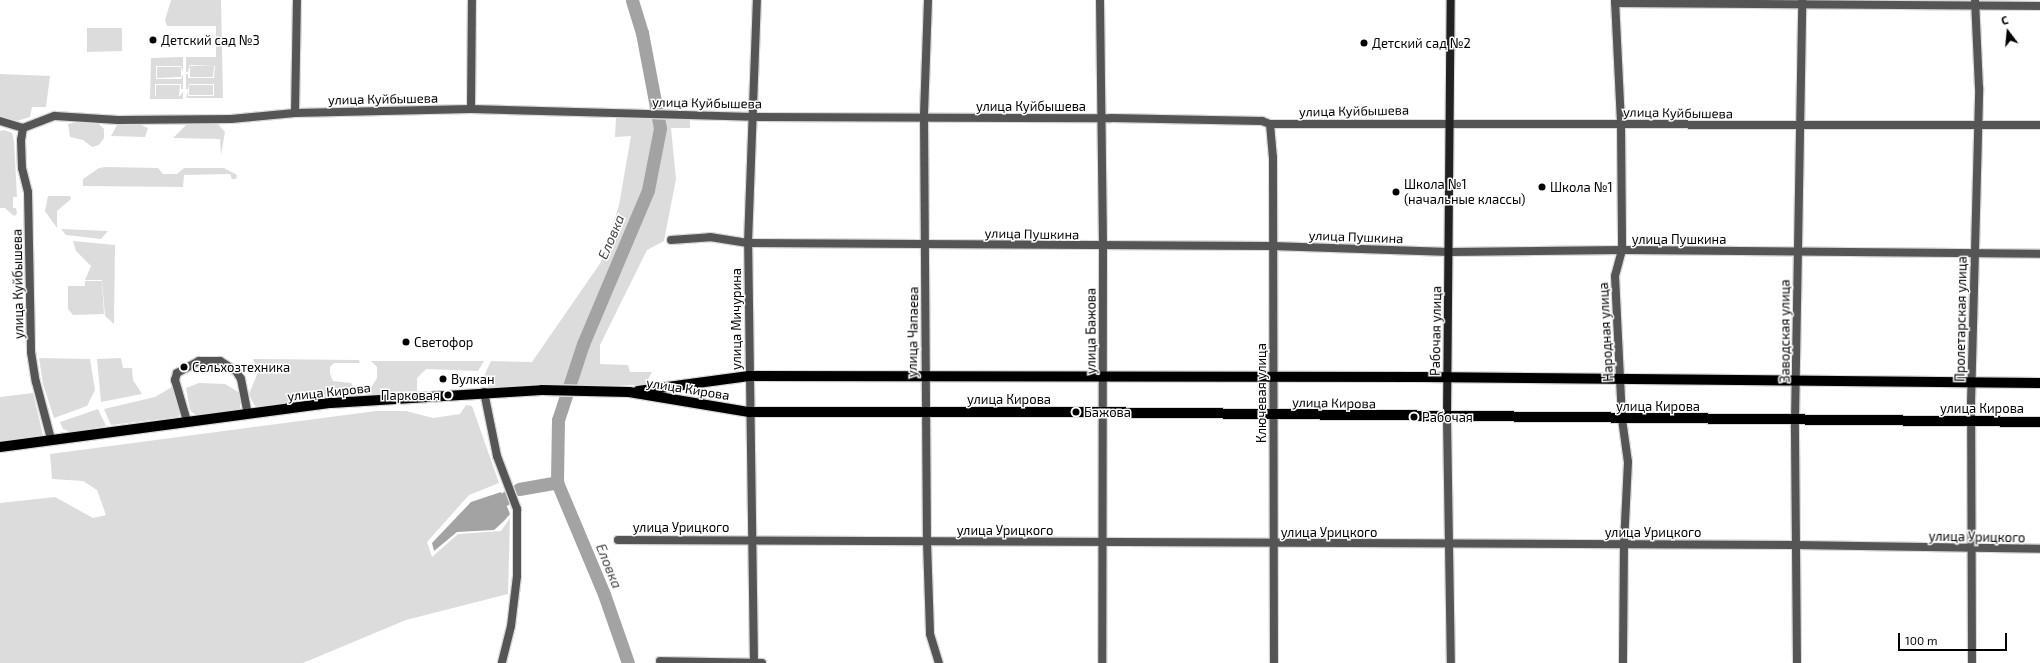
<!DOCTYPE html>
<meta charset="utf-8">
<style>
body{margin:0}
#map{position:relative;width:2040px;height:663px;overflow:hidden;background:#fff;font-family:"Exo 2",sans-serif}
div>[style]{position:absolute}
.green>*{inset:0;background:#dcdcdc}
.water>*{inset:0;background:#a3a3a3}
.river>*{height:13px;margin:-6.5px;padding:0 6.5px;transform-origin:6.5px;border-radius:6.5px;background:#a3a3a3}
.roads{filter:drop-shadow(1px 0 #dbdbdb) drop-shadow(-1px 0 #dbdbdb) drop-shadow(0 1px #dbdbdb) drop-shadow(0 -1px #dbdbdb)}
.minor>*{height:8px;margin:-4px;padding:0 4px;transform-origin:4px;border-radius:4px;background:#555}
.tertiary>*{height:8px;margin:-4px;padding:0 4px;transform-origin:4px;border-radius:4px;background:#555}
.secondary>*{height:8px;margin:-4px;padding:0 4px;transform-origin:4px;border-radius:4px;background:#222}
.primary>*{height:10px;margin:-5px;padding:0 5px;transform-origin:5px;border-radius:5px;background:#000}
.dots>*{width:11px;height:11px;translate:-50% -50%;box-sizing:border-box;border:2px solid #fff;border-radius:50%}
span{translate:-50% -50%;white-space:nowrap;text-align:center;line-height:1.15;-webkit-text-stroke:3px #fff;paint-order:stroke}
.poi-label{font-size:13px;color:#000}
.left{translate:0 -50%;text-align:left}
.right{translate:-100% -50%;text-align:right}
.street-label{font-size:13px;color:#000}
.water-label{font-size:14px;color:#444;font-style:italic}
.north{position:absolute;left:1988px;top:12px;width:40px;height:40px;-webkit-text-stroke:3px #fff;paint-order:stroke;rotate:344deg;font-size:11px;font-weight:700;line-height:16px;text-align:center;color:#000}
.north::after{content:'';display:block;margin:auto;width:14px;height:18px;background:#000;clip-path:polygon(50% 0,100% 100%,50% 72%,0 100%)}
.scale{position:absolute;left:1898px;top:633px;width:109px;height:18px;box-sizing:border-box;border:2px solid #000;border-top:0;padding-left:5px;font-size:12px;line-height:14px;white-space:nowrap;color:#000;-webkit-text-stroke:3px #fff;paint-order:stroke}
</style>
<div id="map">
<div class="green">
<div style="clip-path:polygon(171px 0,221px 0,223px 98px,186px 98px,188px 91px,188px 96px,214px 96px,214px 84px,189px 84px,188px 89px,186px 89px,186px 74px,188px 74px,188px 78px,214px 78px,215px 66px,190px 65px,188px 72px,186px 72px,186px 57px,216px 57px,216px 26px,167px 26px,165px 20px)"></div>
<div style="clip-path:polygon(87px 28px,122px 28px,122px 51px,87px 52px)"></div>
<div style="clip-path:polygon(183px 57px,183px 72px,181px 66px,156px 66px,156px 79px,181px 79px,183px 74px,183px 89px,181px 89px,181px 84px,155px 84px,155px 96px,180px 96px,183px 91px,183px 99px,150px 99px,151px 58px)"></div>
<div style="clip-path:polygon(190px 66px,214px 66px,213px 77px,190px 77px)"></div>
<div style="clip-path:polygon(157px 67px,181px 67px,181px 77px,157px 78px)"></div>
<div style="clip-path:polygon(0 74px,50px 76px,46px 107px,32px 107px,30px 117px,17px 121px,0 117px)"></div>
<div style="clip-path:polygon(156px 85px,180px 85px,179px 96px,156px 96px)"></div>
<div style="clip-path:polygon(189px 85px,213px 85px,213px 95px,189px 95px)"></div>
<div style="clip-path:polygon(616px 118px,690px 119px,690px 128px,671px 128px,676px 179px,664px 241px,647px 250px,600px 345px,600px 364px,628px 365px,630px 372px,652px 372px,645px 385px,488px 387px,485px 374px,491px 361px,532px 362px,601px 262px,619px 205px,631px 136px,615px 137px)"></div>
<div style="clip-path:polygon(78px 122px,98px 123px,104px 129px,104px 138px,99px 145px,92px 147px,83px 140px,70px 137px,68px 124px)"></div>
<div style="clip-path:polygon(202px 122px,217px 123px,225px 132px,221px 155px,220px 139px,173px 138px,186px 125px)"></div>
<div style="clip-path:polygon(117px 125px,141px 125px,148px 128px,145px 137px,111px 136px)"></div>
<div style="clip-path:polygon(4px 130px,12px 133px,14px 141px,17px 197px,13px 197px,13px 208px,16px 208px,17px 214px,14px 216px,5px 208px,0 208px,0 131px)"></div>
<div style="clip-path:polygon(106px 167px,158px 168px,163px 174px,177px 174px,184px 168px,224px 168px,237px 175px,236px 179px,232px 179px,230px 174px,184px 175px,183px 187px,83px 186px,83px 179px,99px 168px)"></div>
<div style="clip-path:polygon(48px 196px,70px 196px,71px 199px,57px 211px,57px 228px,45px 211px)"></div>
<div style="clip-path:polygon(61px 229px,108px 231px,101px 239px,66px 235px)"></div>
<div style="clip-path:polygon(73px 241px,115px 245px,114px 324px,105px 316px,102px 280px,85px 280px,91px 266px,76px 251px)"></div>
<div style="clip-path:polygon(85px 281px,102px 281px,104px 314px,73px 315px,68px 309px,68px 286px,85px 286px)"></div>
<div style="clip-path:polygon(39px 358px,90px 359px,95px 390px,87px 406px,54px 418px,43px 384px)"></div>
<div style="clip-path:polygon(121px 358px,123px 368px,132px 368px,133px 380px,142px 394px,101px 402px,97px 359px)"></div>
<div style="clip-path:polygon(253px 359px,359px 360px,360px 363px,334px 363px,330px 367px,330px 374px,333px 381px,351px 383px,361px 397px,261px 408px,254px 405px,249px 394px,258px 372px)"></div>
<div style="clip-path:polygon(371px 361px,484px 361px,478px 371px,426px 369px,417px 378px,417px 391px,376px 396px,370px 395px,369px 391px,377px 378px,377px 367px)"></div>
<div style="clip-path:polygon(199px 383px,225px 384px,240px 393px,240px 409px,198px 416px,193px 413px,190px 410px,186px 388px)"></div>
<div style="clip-path:polygon(172px 387px,182px 412px,178px 417px,111px 425px,104px 409px,155px 397px)"></div>
<div style="clip-path:polygon(33px 393px,43px 435px,0 441px,0 397px)"></div>
<div style="clip-path:polygon(466px 405px,472px 406px,499px 483px,469px 495px,427px 542px,432px 557px,458px 534px,501px 531px,510px 518px,508px 594px,406px 620px,303px 663px,0 663px,0 503px,55px 497px,93px 518px,106px 515px,97px 490px,83px 481px,52px 479px,50px 454px,376px 411px,406px 411px,433px 418px,460px 414px)"></div>
<div style="clip-path:polygon(98px 409px,106px 426px,71px 432px,63px 429px,60px 422px)"></div>
</div>
<div class="water">
<div style="clip-path:polygon(501px 492px,510px 514px,504px 521px,494px 530px,457px 532px,434px 551px,432px 543px,471px 502px)"></div>
</div>
<div class="river">
<div style="left:519px;top:489px;width:39px;rotate:-10deg"></div>
<div style="left:503px;top:500px;width:5px;rotate:-37deg"></div>
<div style="left:628px;top:663px;width:73px;rotate:-109.2deg"></div>
<div style="left:604px;top:594px;width:121px;rotate:-112.8deg"></div>
<div style="left:557px;top:482px;width:62px;rotate:-89.1deg"></div>
<div style="left:558px;top:420px;width:80px;rotate:-71.8deg"></div>
<div style="left:583px;top:344px;width:167px;rotate:-67.1deg"></div>
<div style="left:648px;top:190px;width:63px;rotate:-79deg"></div>
<div style="left:660px;top:128px;width:97px;rotate:-100.7deg"></div>
<div style="left:642px;top:33px;width:34px;rotate:-107deg"></div>
</div>
<div class="roads">
<div class="minor">
<div style="left:928px;top:0;width:117px;rotate:92deg"></div>
<div style="left:924px;top:117px;width:425px;rotate:89.6deg"></div>
<div style="left:927px;top:542px;width:92px;rotate:88.1deg"></div>
<div style="left:930px;top:634px;width:30px;rotate:73deg"></div>
<div style="left:1615px;top:0;width:124px;rotate:87.2deg"></div>
<div style="left:1621px;top:124px;width:126px;rotate:89.5deg"></div>
<div style="left:1622px;top:250px;width:27px;rotate:105deg"></div>
<div style="left:1615px;top:276px;width:143px;rotate:87.2deg"></div>
<div style="left:1622px;top:419px;width:43px;rotate:82.1deg"></div>
<div style="left:1628px;top:462px;width:82px;rotate:92.8deg"></div>
<div style="left:1624px;top:544px;width:119px;rotate:90.5deg"></div>
<div style="left:1615px;top:3px;width:425px;rotate:0.4deg"></div>
<div style="left:471px;top:109px;width:109px;rotate:-89.5deg"></div>
<div style="left:295px;top:113px;width:113px;rotate:-89deg"></div>
<div style="left:0;top:121px;width:24px;rotate:17deg"></div>
<div style="left:23px;top:128px;width:34px;rotate:-21deg"></div>
<div style="left:55px;top:116px;width:63px;rotate:3.6deg"></div>
<div style="left:118px;top:120px;width:113px;rotate:-0.5deg"></div>
<div style="left:231px;top:119px;width:64px;rotate:-5.4deg"></div>
<div style="left:295px;top:113px;width:176px;rotate:-1.3deg"></div>
<div style="left:471px;top:109px;width:282px;rotate:1.6deg"></div>
<div style="left:753px;top:117px;width:358px;rotate:0.2deg"></div>
<div style="left:1111px;top:118px;width:151px;rotate:1.1deg"></div>
<div style="left:1262px;top:121px;width:9px;rotate:21deg"></div>
<div style="left:1270px;top:124px;width:770px;rotate:0.07deg"></div>
<div style="left:1270px;top:124px;width:33px;rotate:85deg"></div>
<div style="left:1273px;top:157px;width:506px;rotate:89.89deg"></div>
<div style="left:23px;top:128px;width:12px;rotate:99deg"></div>
<div style="left:21px;top:140px;width:28px;rotate:88deg"></div>
<div style="left:22px;top:168px;width:25px;rotate:76deg"></div>
<div style="left:28px;top:192px;width:160px;rotate:88.9deg"></div>
<div style="left:31px;top:352px;width:30px;rotate:81deg"></div>
<div style="left:36px;top:382px;width:59px;rotate:75.3deg"></div>
<div style="left:671px;top:240px;width:39px;rotate:-4deg"></div>
<div style="left:710px;top:237px;width:38px;rotate:9deg"></div>
<div style="left:748px;top:243px;width:524px;rotate:0.33deg"></div>
<div style="left:1272px;top:246px;width:178px;rotate:1.9deg"></div>
<div style="left:1450px;top:252px;width:172px;rotate:-0.7deg"></div>
<div style="left:1622px;top:250px;width:418px;rotate:0.5deg"></div>
<div style="left:484px;top:392px;width:65px;rotate:78.5deg"></div>
<div style="left:497px;top:456px;width:57px;rotate:69.3deg"></div>
<div style="left:517px;top:509px;width:67px;rotate:90deg"></div>
<div style="left:517px;top:576px;width:50px;rotate:96.8deg"></div>
<div style="left:511px;top:626px;width:38px;rotate:104deg"></div>
<div style="left:1447px;top:418px;width:245px;rotate:89.1deg"></div>
<div style="left:187px;top:421px;width:43px;rotate:-106.3deg"></div>
<div style="left:175px;top:380px;width:7px;rotate:-74deg"></div>
<div style="left:177px;top:373px;width:25px;rotate:-29deg"></div>
<div style="left:199px;top:361px;width:21px"></div>
<div style="left:220px;top:361px;width:19px;rotate:32deg"></div>
<div style="left:236px;top:371px;width:9px;rotate:58deg"></div>
<div style="left:241px;top:379px;width:36px;rotate:79deg"></div>
<div style="left:618px;top:540px;width:1177px;rotate:0.24deg"></div>
<div style="left:1795px;top:545px;width:245px;rotate:0.9deg"></div>
<div style="left:660px;top:661px;width:102px;rotate:1.1deg"></div>
<div style="left:754px;top:663px;width:420px;rotate:-90.8deg"></div>
<div style="left:748px;top:243px;width:243px;rotate:-87.9deg"></div>
<div style="left:1797px;top:663px;width:243px;rotate:-90.5deg"></div>
<div style="left:1795px;top:420px;width:420px;rotate:-89deg"></div>
<div style="left:1972px;top:663px;width:260px;rotate:-90.2deg"></div>
<div style="left:1971px;top:403px;width:315px;rotate:-88.5deg"></div>
<div style="left:1979px;top:88px;width:88px;rotate:-92.6deg"></div>
</div>
<div class="tertiary">
<div style="left:1100px;top:0;width:247px;rotate:89.3deg"></div>
<div style="left:1103px;top:247px;width:416px;rotate:90.1deg"></div>
</div>
<div class="secondary">
<div style="left:1447px;top:418px;width:418px;rotate:-89.5deg"></div>
</div>
<div class="primary">
<div style="left:638px;top:391px;width:112px;rotate:-7.7deg"></div>
<div style="left:749px;top:376px;width:672px;rotate:0.09deg"></div>
<div style="left:1421px;top:377px;width:619px;rotate:0.56deg"></div>
<div style="left:0;top:447px;width:334px;rotate:-7.6deg"></div>
<div style="left:331px;top:403px;width:211px;rotate:-3.5deg"></div>
<div style="left:542px;top:390px;width:87px;rotate:1.3deg"></div>
<div style="left:629px;top:392px;width:122px;rotate:9.5deg"></div>
<div style="left:749px;top:412px;width:327px"></div>
<div style="left:1076px;top:412px;width:964px;rotate:0.59deg"></div>
</div>
</div>
<div class="dots">
<div style="left:153px;top:40px;background:#000"></div>
<div style="left:1364px;top:43px;background:#000"></div>
<div style="left:1542px;top:187px;background:#000"></div>
<div style="left:1396px;top:192px;background:#000"></div>
<div style="left:406px;top:342px;background:#000"></div>
<div style="left:184px;top:367px;background:#000"></div>
<div style="left:443px;top:379px;background:#000"></div>
<div style="left:448px;top:395px;background:#000"></div>
<div style="left:1076px;top:412px;background:#000"></div>
<div style="left:1414px;top:417px;background:#000"></div>
</div>
<div class="poi-label">
<span class="left" style="left:161px;top:40px">Детский сад №3</span>
<span class="left" style="left:1372px;top:43px">Детский сад №2</span>
<span class="left" style="left:1404px;top:192px">Школа №1<br>(начальные классы)</span>
<span class="left" style="left:1550px;top:187px">Школа №1</span>
<span class="left" style="left:414px;top:342px">Светофор</span>
<span class="left" style="left:192px;top:367px">Сельхозтехника</span>
<span class="left" style="left:451px;top:379px">Вулкан</span>
<span class="right" style="left:440px;top:395px">Парковая</span>
<span class="left" style="left:1084px;top:412px">Бажова</span>
<span class="left" style="left:1422px;top:417px">Рабочая</span>
</div>
<div class="street-label">
<span style="left:383px;top:99px;rotate:-1deg">улица Куйбышева</span>
<span style="left:707px;top:103px;rotate:1deg">улица Куйбышева</span>
<span style="left:1031px;top:106px">улица Куйбышева</span>
<span style="left:1354px;top:111px;rotate:-1deg">улица Куйбышева</span>
<span style="left:1678px;top:113px;rotate:1deg">улица Куйбышева</span>
<span style="left:1032px;top:234px;rotate:1deg">улица Пушкина</span>
<span style="left:1356px;top:237px;rotate:2deg">улица Пушкина</span>
<span style="left:1679px;top:239px">улица Пушкина</span>
<span style="left:18px;top:284px;rotate:-91deg">улица Куйбышева</span>
<span style="left:736px;top:319px;rotate:-90deg">улица Мичурина</span>
<span style="left:1961px;top:319px;rotate:-89deg">Пролетарская улица</span>
<span style="left:1091px;top:331px;rotate:-90deg">улица Бажова</span>
<span style="left:1436px;top:331px;rotate:-89deg">Рабочая улица</span>
<span style="left:1785px;top:331px;rotate:-90deg">Заводская улица</span>
<span style="left:913px;top:332px;rotate:-89deg">улица Чапаева</span>
<span style="left:1606px;top:332px;rotate:-93deg">Народная улица</span>
<span style="left:688px;top:389px;rotate:9deg">улица Кирова</span>
<span style="left:329px;top:392px;rotate:-6deg">улица Кирова</span>
<span style="left:1261px;top:393px;rotate:-90deg">Ключевая улица</span>
<span style="left:1009px;top:399px">улица Кирова</span>
<span style="left:1334px;top:403px;rotate:1deg">улица Кирова</span>
<span style="left:1658px;top:406px">улица Кирова</span>
<span style="left:1982px;top:408px">улица Кирова</span>
<span style="left:681px;top:527px">улица Урицкого</span>
<span style="left:1005px;top:530px">улица Урицкого</span>
<span style="left:1329px;top:532px">улица Урицкого</span>
<span style="left:1653px;top:532px">улица Урицкого</span>
<span style="left:1977px;top:537px;rotate:1deg">улица Урицкого</span>
</div>
<div class="water-label">
<span style="left:611px;top:237px;rotate:-67deg">Еловка</span>
<span style="left:609px;top:566px;rotate:68deg">Еловка</span>
</div>
<div class="north">С</div>
<div class="scale">100 m</div>
</div>
